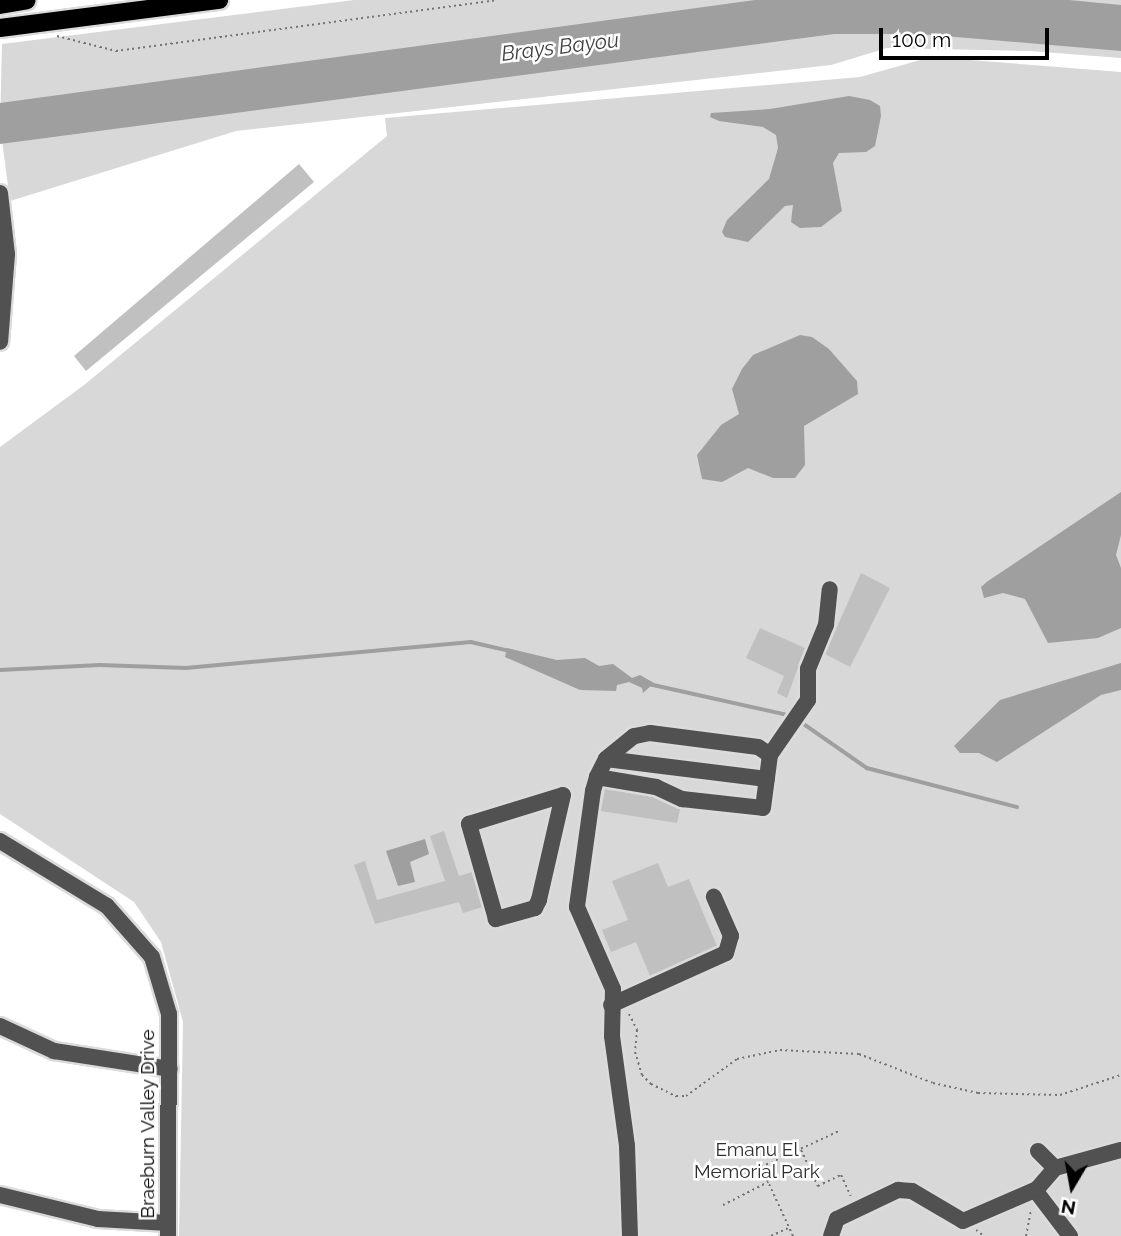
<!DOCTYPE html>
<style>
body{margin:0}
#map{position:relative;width:1121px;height:1236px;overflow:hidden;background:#fff;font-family:Raleway,sans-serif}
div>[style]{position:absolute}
.green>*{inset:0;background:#d8d8d8}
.water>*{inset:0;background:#9f9f9f}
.stream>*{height:3.5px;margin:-1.75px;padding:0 1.75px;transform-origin:1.75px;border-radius:1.75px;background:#9f9f9f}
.building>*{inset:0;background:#c0c0c0}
.path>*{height:2px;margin-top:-1px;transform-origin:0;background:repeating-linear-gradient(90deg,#737373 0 2px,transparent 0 5.5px)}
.roads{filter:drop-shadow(2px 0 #dbdbdb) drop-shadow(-2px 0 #dbdbdb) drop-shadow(0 2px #dbdbdb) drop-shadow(0 -2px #dbdbdb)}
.minor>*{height:16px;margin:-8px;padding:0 8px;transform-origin:8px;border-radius:8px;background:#515151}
.major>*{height:18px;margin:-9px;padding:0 9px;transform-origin:9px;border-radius:9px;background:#000}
span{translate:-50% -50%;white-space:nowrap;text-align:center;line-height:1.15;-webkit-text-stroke:5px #fff;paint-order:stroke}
.street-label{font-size:19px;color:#000}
.park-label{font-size:19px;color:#2f2f2f}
.water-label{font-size:21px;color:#404040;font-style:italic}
.north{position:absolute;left:1037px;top:1152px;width:70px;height:70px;-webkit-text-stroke:5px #fff;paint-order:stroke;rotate:190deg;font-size:19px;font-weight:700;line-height:28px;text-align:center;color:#000}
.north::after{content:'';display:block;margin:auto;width:24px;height:32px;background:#000;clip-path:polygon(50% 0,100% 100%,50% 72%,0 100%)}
.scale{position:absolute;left:879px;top:28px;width:170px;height:32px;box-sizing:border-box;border:4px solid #000;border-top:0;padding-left:9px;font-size:21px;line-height:24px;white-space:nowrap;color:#000;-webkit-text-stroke:5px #fff;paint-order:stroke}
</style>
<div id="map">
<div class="green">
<div style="clip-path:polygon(354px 0,1121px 0,1121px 58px,1030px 51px,887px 48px,831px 65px,236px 131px,10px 201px,0 125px,2px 44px)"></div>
<div style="clip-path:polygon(931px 57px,1121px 72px,1121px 1236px,179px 1236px,183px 1022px,161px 942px,134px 902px,0 814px,0 447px,84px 385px,387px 136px,385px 118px,860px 77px)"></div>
</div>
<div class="water">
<div style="clip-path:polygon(755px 0,1069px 0,1121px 5px,1121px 51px,920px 34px,834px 34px,0 144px,0 103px)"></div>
<div style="clip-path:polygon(849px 96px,870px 100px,880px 106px,881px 116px,875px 146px,866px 152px,839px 153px,833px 163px,842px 211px,821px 227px,800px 228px,791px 222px,793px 205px,785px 206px,748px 242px,725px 237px,722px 232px,727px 220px,769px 179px,778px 148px,776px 135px,763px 127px,719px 121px,710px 117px,711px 113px,770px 109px)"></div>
<div style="clip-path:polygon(800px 335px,812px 337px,829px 349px,857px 381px,858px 394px,804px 426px,805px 465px,795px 478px,773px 478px,748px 468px,722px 482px,702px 479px,697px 455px,721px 425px,739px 414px,732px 389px,742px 369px,753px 355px)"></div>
<div style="clip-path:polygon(1121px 492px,1121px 535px,1116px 555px,1121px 568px,1121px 628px,1098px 638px,1048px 643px,1025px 599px,1003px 593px,984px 598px,981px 587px,988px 581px)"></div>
<div style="clip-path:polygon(507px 648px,557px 660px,585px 658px,599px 666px,613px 664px,632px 678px,640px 675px,654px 683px,643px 693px,642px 688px,629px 682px,617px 685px,616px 691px,580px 690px,505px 657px)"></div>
<div style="clip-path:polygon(1121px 663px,1121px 690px,1101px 695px,997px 762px,979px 753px,960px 753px,954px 746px,1000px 700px)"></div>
<div style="clip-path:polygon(425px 839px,429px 854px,410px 862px,415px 882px,398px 886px,386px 851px)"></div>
</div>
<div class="stream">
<div style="left:0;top:670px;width:100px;rotate:-2.9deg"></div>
<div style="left:100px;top:665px;width:86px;rotate:2deg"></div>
<div style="left:186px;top:668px;width:286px;rotate:-5.2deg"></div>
<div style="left:471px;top:642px;width:39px;rotate:13deg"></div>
<div style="left:649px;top:684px;width:147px;rotate:12.6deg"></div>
<div style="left:798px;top:720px;width:84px;rotate:34.8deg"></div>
<div style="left:867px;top:768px;width:155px;rotate:14.6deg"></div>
</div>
<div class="building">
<div style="clip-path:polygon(299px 164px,314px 182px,86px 371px,74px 356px)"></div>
<div style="clip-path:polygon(861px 573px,890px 588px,850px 667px,825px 654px)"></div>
<div style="clip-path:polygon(760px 628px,805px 648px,787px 698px,777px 693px,784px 676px,746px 658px)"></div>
<div style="clip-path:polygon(605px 789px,653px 797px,680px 809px,677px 823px,601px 811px)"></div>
<div style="clip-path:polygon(444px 831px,459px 876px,472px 872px,482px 907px,463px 913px,459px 902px,375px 924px,354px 865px,365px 861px,377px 900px,445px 881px,430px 836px)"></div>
<div style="clip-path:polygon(658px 863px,668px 887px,689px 879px,717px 946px,650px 976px,636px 942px,611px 952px,602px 930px,628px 920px,612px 881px)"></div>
</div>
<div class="path">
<div style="left:57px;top:36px;width:61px;rotate:14.3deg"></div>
<div style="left:116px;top:51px;width:385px;rotate:-7.6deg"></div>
<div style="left:629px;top:1014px;width:18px;rotate:63deg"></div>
<div style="left:637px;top:1030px;width:22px;rotate:95deg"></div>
<div style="left:635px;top:1052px;width:24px;rotate:73deg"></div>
<div style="left:642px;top:1075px;width:13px;rotate:45deg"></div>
<div style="left:651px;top:1084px;width:28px;rotate:26deg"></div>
<div style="left:676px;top:1096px;width:10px"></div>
<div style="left:686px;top:1096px;width:63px;rotate:-36deg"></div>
<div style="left:737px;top:1059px;width:44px;rotate:-11.8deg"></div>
<div style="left:780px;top:1050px;width:79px;rotate:2.9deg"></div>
<div style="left:859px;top:1054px;width:79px;rotate:21.4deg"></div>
<div style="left:933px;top:1083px;width:46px;rotate:12.5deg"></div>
<div style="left:978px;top:1093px;width:82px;rotate:1.4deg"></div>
<div style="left:1060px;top:1095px;width:64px;rotate:-18.2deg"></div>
<div style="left:801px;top:1150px;width:40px;rotate:65deg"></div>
<div style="left:818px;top:1186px;width:25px;rotate:-26deg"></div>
<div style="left:841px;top:1175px;width:23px;rotate:65deg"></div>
<div style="left:723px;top:1205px;width:51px;rotate:-27.1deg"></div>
<div style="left:976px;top:1230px;width:10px;rotate:37deg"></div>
<div style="left:771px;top:1236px;width:19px;rotate:-25deg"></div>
<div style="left:793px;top:1236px;width:76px;rotate:-114.9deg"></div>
<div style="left:761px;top:1167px;width:88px;rotate:-24.8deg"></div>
<div style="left:1026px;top:1236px;width:26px;rotate:-79deg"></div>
</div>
<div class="roads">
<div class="minor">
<div style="left:0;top:193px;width:61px;rotate:83.5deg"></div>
<div style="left:7px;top:254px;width:88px;rotate:94.5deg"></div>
<div style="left:770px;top:755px;width:67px;rotate:-55.4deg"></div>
<div style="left:808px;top:700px;width:31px;rotate:-90deg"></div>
<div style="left:808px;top:669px;width:48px;rotate:-67.8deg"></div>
<div style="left:826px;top:625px;width:36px;rotate:-84deg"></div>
<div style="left:606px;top:759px;width:162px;rotate:7.1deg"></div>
<div style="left:597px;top:777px;width:60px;rotate:9.6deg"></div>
<div style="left:656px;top:787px;width:29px;rotate:25deg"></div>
<div style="left:682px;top:799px;width:81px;rotate:6.3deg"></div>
<div style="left:763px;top:808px;width:53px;rotate:-82.5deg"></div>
<div style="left:770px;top:755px;width:14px;rotate:-146deg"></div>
<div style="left:758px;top:747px;width:109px;rotate:-172.6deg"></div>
<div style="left:650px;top:733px;width:16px;rotate:169deg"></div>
<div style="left:634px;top:736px;width:36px;rotate:141deg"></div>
<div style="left:606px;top:759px;width:20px;rotate:117deg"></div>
<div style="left:597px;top:777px;width:15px;rotate:106deg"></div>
<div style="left:593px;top:791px;width:117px;rotate:97.9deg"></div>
<div style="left:577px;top:907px;width:90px;rotate:66.3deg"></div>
<div style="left:613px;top:989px;width:47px;rotate:91.2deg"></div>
<div style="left:612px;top:1036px;width:111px;rotate:82.2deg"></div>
<div style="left:627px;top:1146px;width:90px;rotate:88.1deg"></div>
<div style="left:563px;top:795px;width:108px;rotate:102.9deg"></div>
<div style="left:539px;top:900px;width:9px;rotate:117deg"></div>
<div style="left:535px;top:908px;width:41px;rotate:164.2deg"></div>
<div style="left:496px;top:919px;width:99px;rotate:-105.9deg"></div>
<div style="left:469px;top:824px;width:98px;rotate:-17.1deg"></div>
<div style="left:0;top:841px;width:125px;rotate:31.3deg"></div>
<div style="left:107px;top:906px;width:68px;rotate:48.6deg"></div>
<div style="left:152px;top:957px;width:59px;rotate:73.4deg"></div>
<div style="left:169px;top:1014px;width:222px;rotate:90.3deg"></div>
<div style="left:611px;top:1005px;width:126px;rotate:-24.3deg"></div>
<div style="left:726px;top:953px;width:18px;rotate:-74deg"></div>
<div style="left:731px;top:936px;width:43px;rotate:-113.6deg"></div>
<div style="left:0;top:1026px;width:60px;rotate:24.8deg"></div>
<div style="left:54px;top:1051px;width:117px;rotate:8.8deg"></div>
<div style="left:1038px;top:1151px;width:24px;rotate:45deg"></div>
<div style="left:1035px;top:1190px;width:58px;rotate:52.7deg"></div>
<div style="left:0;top:1195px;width:101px;rotate:13.8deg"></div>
<div style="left:98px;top:1219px;width:70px;rotate:3.3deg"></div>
<div style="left:831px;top:1236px;width:18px;rotate:-71deg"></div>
<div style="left:837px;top:1219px;width:68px;rotate:-25.4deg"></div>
<div style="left:898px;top:1190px;width:14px;rotate:4deg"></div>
<div style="left:912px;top:1191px;width:59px;rotate:30.5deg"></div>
<div style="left:963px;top:1221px;width:81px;rotate:-23.4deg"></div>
<div style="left:1037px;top:1189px;width:28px;rotate:-49deg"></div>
<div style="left:1055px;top:1168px;width:68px;rotate:-15.3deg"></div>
</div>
<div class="major">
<div style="left:0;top:5px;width:27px;rotate:-10deg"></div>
<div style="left:0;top:28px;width:221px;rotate:-7.3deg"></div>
</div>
</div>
<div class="street-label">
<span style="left:148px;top:1124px;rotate:-90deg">Braeburn Valley Drive</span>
</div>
<div class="park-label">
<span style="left:757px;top:1161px">Emanu El<br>Memorial Park</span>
</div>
<div class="water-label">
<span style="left:560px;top:47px;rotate:-7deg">Brays Bayou</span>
</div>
<div class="north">N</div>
<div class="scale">100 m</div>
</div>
